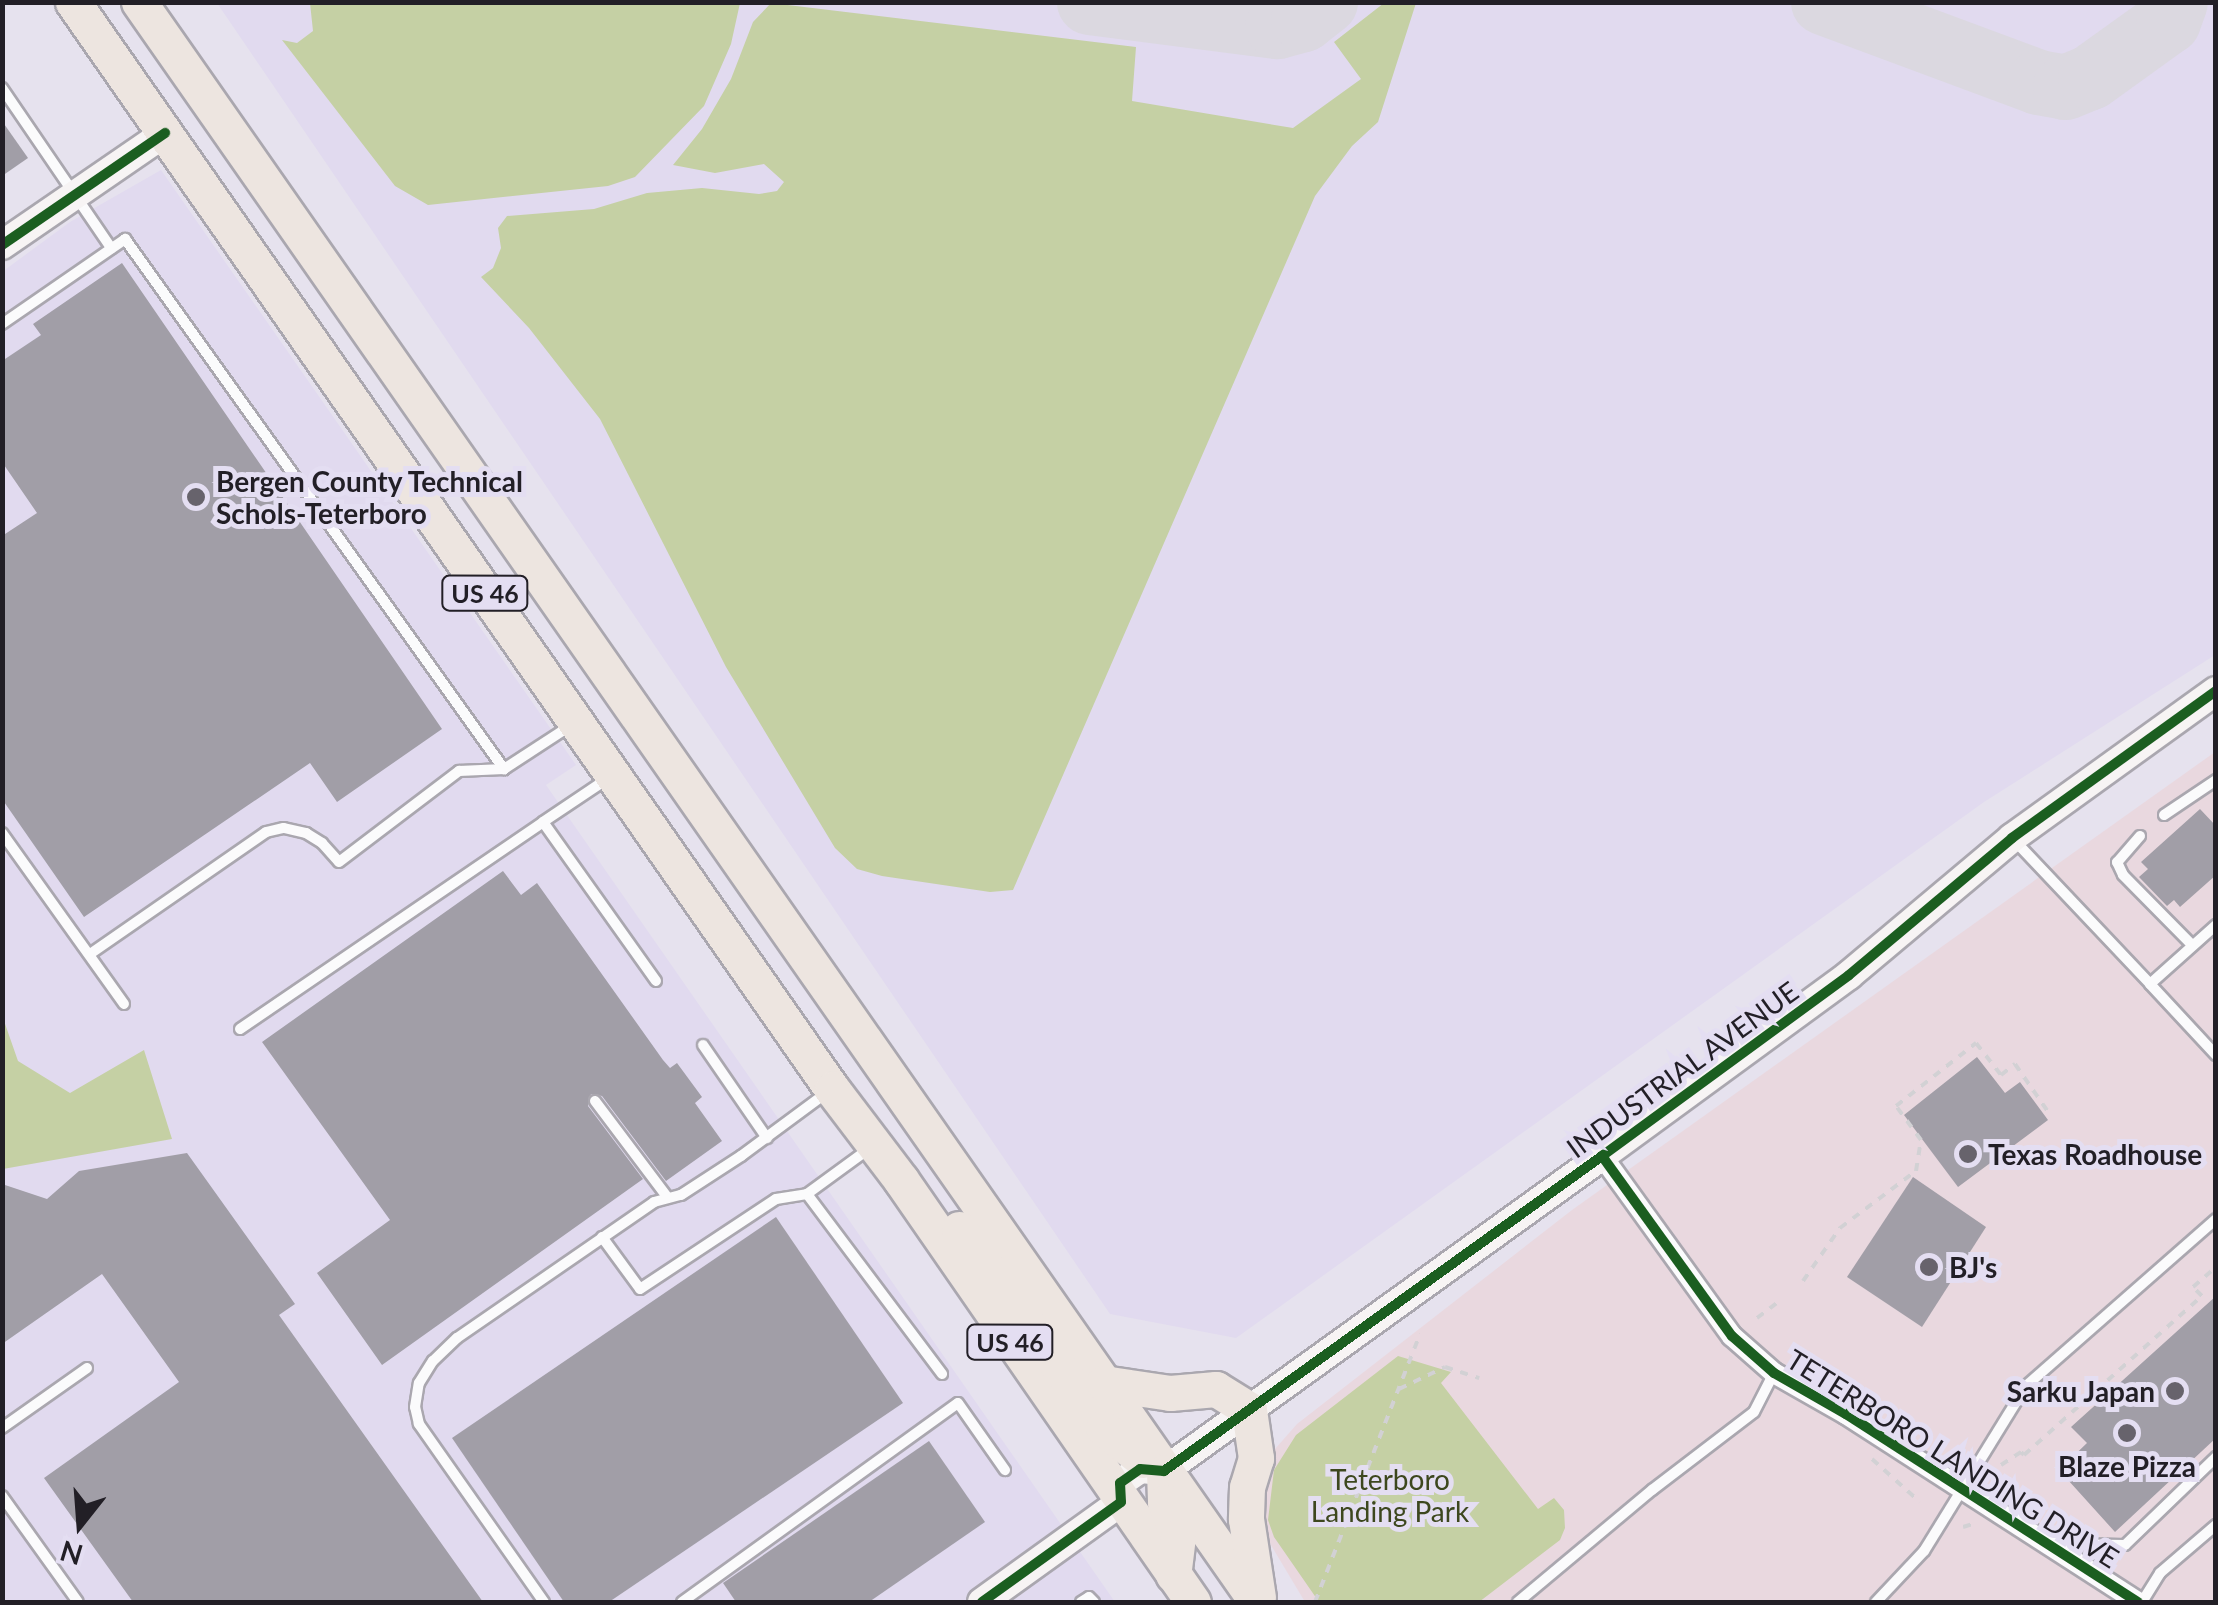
<!DOCTYPE html>
<style>
body{margin:0}
#map{position:relative;width:2218px;height:1605px;overflow:hidden;background:#e6e2ee;font-family:Lato,sans-serif}
div>[style]{position:absolute}
.commercial>*{inset:0;background:#e9d8df}
.built>*{inset:0;background:#e1daef}
.green>*{inset:0;background:#c5d0a4}
.taxiway>*{height:65px;margin:-32.5px;padding:0 32.5px;transform-origin:32.5px;border-radius:32.5px;background:#dbd8e0}
.building>*{inset:0;background:#a19ea7}
.path>*{height:4px;margin-top:-2px;transform-origin:0;background:repeating-linear-gradient(90deg,#d2d1d4 0 8px,transparent 0 16px)}
.roads{filter:drop-shadow(2px 0 #aaa7af) drop-shadow(-2px 0 #aaa7af) drop-shadow(0 2px #aaa7af) drop-shadow(0 -2px #aaa7af)}
.lane>*{height:10px;margin:-5px;padding:0 5px;transform-origin:5px;border-radius:5px;background:#fbfbfc}
.street>*{height:20px;margin:-10px;padding:0 10px;transform-origin:10px;border-radius:10px;background:#fbfbfc}
.secondary>*{height:28px;margin:-14px;padding:0 14px;transform-origin:14px;border-radius:14px;background:#f7f4f4}
.highway>*{height:35px;margin:-17.5px;padding:0 17.5px;transform-origin:17.5px;border-radius:17.5px;background:#ede5e0}
.cycleway>*{height:10px;margin:-5px;padding:0 5px;transform-origin:5px;border-radius:5px;background:#1b5e20}
.dots>*{width:28px;height:28px;translate:-50% -50%;box-sizing:border-box;border:5px solid #e4def2;border-radius:50%}
span{translate:-50% -50%;white-space:nowrap;text-align:center;line-height:1.15;-webkit-text-stroke:10px #e4def2;paint-order:stroke}
.shield-label span{padding:2px 8px;background:#e4def2;border:2px solid;border-radius:8px;-webkit-text-stroke-width:0}
.shield-label{font-size:25px;color:#221f26;font-weight:700}
.poi-label{font-size:28px;color:#221f26;font-weight:700}
.left{translate:0 -50%;text-align:left}
.right{translate:-100% -50%;text-align:right}
.street-label{font-size:28px;color:#221f26}
.park-label{font-size:28px;color:#3d471e}
.frame{position:absolute;inset:0;border:5px solid #221f26;pointer-events:none}
.north{position:absolute;left:30px;top:1475px;width:100px;height:100px;-webkit-text-stroke:8px #e4def2;paint-order:stroke;rotate:197deg;font-size:28px;font-weight:700;line-height:40px;text-align:center;color:#221f26}
.north::after{content:'';display:block;margin:auto;width:35px;height:45px;background:#221f26;clip-path:polygon(50% 0,100% 100%,50% 72%,0 100%)}
</style>
<div id="map">
<div class="commercial">
<div style="clip-path:polygon(2215px 752px,2215px 1602px,1305px 1602px,1259px 1525px,1259px 1488px,1275px 1449px,1297px 1424px,1572px 1210px)"></div>
</div>
<div class="built">
<div style="clip-path:polygon(217px 3px,2215px 3px,2215px 655px,1984px 802px,1236px 1338px,1110px 1314px)"></div>
<div style="clip-path:polygon(161px 170px,576px 765px,546px 785px,1115px 1602px,3px 1602px,2px 272px,70px 222px)"></div>
</div>
<div class="green">
<div style="clip-path:polygon(310px 3px,740px 3px,731px 44px,704px 106px,635px 177px,608px 186px,428px 205px,395px 186px,282px 40px,297px 43px,313px 31px)"></div>
<div style="clip-path:polygon(771px 3px,1136px 47px,1132px 101px,1293px 128px,1361px 79px,1334px 42px,1384px 3px,1416px 3px,1378px 122px,1352px 146px,1315px 196px,1013px 890px,990px 892px,882px 876px,857px 869px,835px 848px,726px 667px,600px 419px,529px 328px,481px 277px,493px 268px,501px 248px,498px 228px,507px 216px,594px 209px,647px 193px,702px 188px,759px 194px,777px 191px,784px 182px,764px 164px,715px 173px,673px 165px,702px 129px,731px 79px,753px 22px)"></div>
<div style="clip-path:polygon(3px 1018px,18px 1061px,70px 1093px,144px 1050px,172px 1139px,3px 1169px)"></div>
<div style="clip-path:polygon(1398px 1356px,1451px 1372px,1441px 1383px,1538px 1509px,1554px 1498px,1564px 1510px,1565px 1528px,1560px 1540px,1479px 1602px,1319px 1602px,1274px 1537px,1268px 1520px,1274px 1470px,1296px 1435px)"></div>
</div>
<div class="taxiway">
<div style="left:1089px;top:2px;width:190px;rotate:7.3deg"></div>
<div style="left:1277px;top:26px;width:27px;rotate:-15deg"></div>
<div style="left:1303px;top:19px;width:28px;rotate:-38deg"></div>
<div style="left:1823px;top:2px;width:229px;rotate:20.4deg"></div>
<div style="left:2038px;top:82px;width:27px;rotate:10deg"></div>
<div style="left:2065px;top:87px;width:27px;rotate:-22deg"></div>
<div style="left:2090px;top:77px;width:96px;rotate:-35.7deg"></div>
<div style="left:2168px;top:21px;width:20px;rotate:-70deg"></div>
</div>
<div class="building">
<div style="clip-path:polygon(2px 121px,28px 158px,2px 176px)"></div>
<div style="clip-path:polygon(122px 263px,442px 729px,337px 802px,310px 763px,84px 917px,2px 799px,2px 536px,37px 513px,2px 462px,2px 361px,41px 335px,33px 324px)"></div>
<div style="clip-path:polygon(2200px 809px,2216px 826px,2216px 875px,2180px 907px,2174px 900px,2167px 906px,2139px 877px,2148px 869px,2141px 862px)"></div>
<div style="clip-path:polygon(503px 871px,521px 895px,537px 883px,663px 1060px,670px 1068px,677px 1063px,702px 1097px,695px 1103px,722px 1141px,666px 1181px,602px 1096px,591px 1094px,588px 1106px,643px 1179px,382px 1365px,317px 1273px,390px 1220px,262px 1042px)"></div>
<div style="clip-path:polygon(1977px 1057px,2005px 1093px,2020px 1082px,2048px 1120px,1958px 1187px,1904px 1115px)"></div>
<div style="clip-path:polygon(187px 1153px,295px 1304px,279px 1315px,483px 1602px,133px 1602px,44px 1478px,179px 1382px,102px 1274px,2px 1344px,2px 1184px,47px 1199px,79px 1171px)"></div>
<div style="clip-path:polygon(1913px 1177px,1986px 1227px,1922px 1327px,1847px 1277px)"></div>
<div style="clip-path:polygon(776px 1217px,903px 1403px,609px 1602px,564px 1602px,452px 1438px)"></div>
<div style="clip-path:polygon(2216px 1296px,2216px 1438px,2115px 1532px,2059px 1470px,2087px 1443px,2071px 1427px)"></div>
<div style="clip-path:polygon(929px 1441px,985px 1522px,869px 1602px,736px 1602px,723px 1583px)"></div>
</div>
<div class="path">
<div style="left:1803px;top:1281px;width:65px;rotate:-55.1deg"></div>
<div style="left:1840px;top:1228px;width:95px;rotate:-36.9deg"></div>
<div style="left:1916px;top:1171px;width:31px;rotate:-81deg"></div>
<div style="left:1921px;top:1140px;width:42px;rotate:-126.3deg"></div>
<div style="left:1896px;top:1106px;width:102px;rotate:-38.2deg"></div>
<div style="left:1976px;top:1043px;width:41px;rotate:52deg"></div>
<div style="left:2001px;top:1075px;width:18px;rotate:-38deg"></div>
<div style="left:2015px;top:1064px;width:63px;rotate:55.3deg"></div>
<div style="left:1757px;top:1318px;width:25px;rotate:-37deg"></div>
<div style="left:1399px;top:1389px;width:51px;rotate:-25.6deg"></div>
<div style="left:1445px;top:1367px;width:36px;rotate:18deg"></div>
<div style="left:1872px;top:1459px;width:64px;rotate:41.9deg"></div>
<div style="left:2001px;top:1465px;width:24px;rotate:-33deg"></div>
<div style="left:2021px;top:1452px;width:4px;rotate:45deg"></div>
<div style="left:2024px;top:1455px;width:239px;rotate:-41.8deg"></div>
<div style="left:2202px;top:1296px;width:13px;rotate:-135deg"></div>
<div style="left:2193px;top:1287px;width:30px;rotate:-41deg"></div>
<div style="left:1963px;top:1527px;width:14px;rotate:-17deg"></div>
<div style="left:1315px;top:1602px;width:288px;rotate:-68.6deg"></div>
</div>
<div class="roads">
<div class="lane">
<div style="left:2px;top:88px;width:194px;rotate:55.7deg"></div>
<div style="left:2px;top:324px;width:150px;rotate:-34.6deg"></div>
<div style="left:125px;top:239px;width:652px;rotate:54.43deg"></div>
<div style="left:607px;top:779px;width:77px;rotate:146.1deg"></div>
<div style="left:543px;top:822px;width:195px;rotate:54.6deg"></div>
<div style="left:2164px;top:815px;width:63px;rotate:-33.9deg"></div>
<div style="left:2px;top:833px;width:210px;rotate:54.5deg"></div>
<div style="left:2140px;top:836px;width:35px;rotate:131deg"></div>
<div style="left:2117px;top:862px;width:14px;rotate:65deg"></div>
<div style="left:2123px;top:875px;width:98px;rotate:45.4deg"></div>
<div style="left:2015px;top:841px;width:197px;rotate:46.6deg"></div>
<div style="left:2150px;top:984px;width:89px;rotate:-41.8deg"></div>
<div style="left:90px;top:954px;width:214px;rotate:-34.7deg"></div>
<div style="left:266px;top:832px;width:18px;rotate:-13deg"></div>
<div style="left:284px;top:828px;width:23px;rotate:13deg"></div>
<div style="left:306px;top:833px;width:19px;rotate:32deg"></div>
<div style="left:322px;top:843px;width:25px;rotate:48deg"></div>
<div style="left:339px;top:862px;width:151px;rotate:-37.2deg"></div>
<div style="left:459px;top:771px;width:45px;rotate:-2.5deg"></div>
<div style="left:504px;top:769px;width:79px;rotate:-33.1deg"></div>
<div style="left:2150px;top:984px;width:97px;rotate:47.1deg"></div>
<div style="left:240px;top:1029px;width:367px;rotate:-34.3deg"></div>
<div style="left:703px;top:1045px;width:113px;rotate:55.5deg"></div>
<div style="left:595px;top:1101px;width:121px;rotate:53deg"></div>
<div style="left:807px;top:1194px;width:225px;rotate:53.1deg"></div>
<div style="left:602px;top:1237px;width:64px;rotate:53.8deg"></div>
<div style="left:640px;top:1289px;width:163px;rotate:-33.5deg"></div>
<div style="left:776px;top:1199px;width:31px;rotate:-9deg"></div>
<div style="left:807px;top:1194px;width:78px;rotate:-36.1deg"></div>
<div style="left:2px;top:1428px;width:104px;rotate:-35.2deg"></div>
<div style="left:2px;top:1496px;width:130px;rotate:54.4deg"></div>
<div style="left:2057px;top:1544px;width:68px;rotate:0.8deg"></div>
<div style="left:2125px;top:1545px;width:127px;rotate:-44deg"></div>
<div style="left:544px;top:1602px;width:218px;rotate:-125.1deg"></div>
<div style="left:419px;top:1424px;width:17px;rotate:-103deg"></div>
<div style="left:415px;top:1407px;width:24px;rotate:-81deg"></div>
<div style="left:419px;top:1383px;width:26px;rotate:-58deg"></div>
<div style="left:433px;top:1361px;width:33px;rotate:-44deg"></div>
<div style="left:457px;top:1338px;width:239px;rotate:-34.6deg"></div>
<div style="left:654px;top:1202px;width:28px;rotate:-15deg"></div>
<div style="left:681px;top:1195px;width:72px;rotate:-33deg"></div>
<div style="left:741px;top:1156px;width:106px;rotate:-36.5deg"></div>
<div style="left:682px;top:1602px;width:340px;rotate:-35.8deg"></div>
<div style="left:958px;top:1403px;width:82px;rotate:55deg"></div>
<div style="left:1081px;top:1602px;width:9px;rotate:-32deg"></div>
<div style="left:1089px;top:1597px;width:7px;rotate:45deg"></div>
<div style="left:1518px;top:1602px;width:175px;rotate:-39.9deg"></div>
<div style="left:1652px;top:1490px;width:128px;rotate:-37.4deg"></div>
<div style="left:1754px;top:1412px;width:44px;rotate:-62.9deg"></div>
<div style="left:1876px;top:1602px;width:70px;rotate:-46.7deg"></div>
<div style="left:1924px;top:1551px;width:194px;rotate:-58.3deg"></div>
<div style="left:2026px;top:1386px;width:253px;rotate:-41.3deg"></div>
<div style="left:2142px;top:1602px;width:34px;rotate:-58deg"></div>
<div style="left:2160px;top:1573px;width:74px;rotate:-40.6deg"></div>
</div>
<div class="street">
<div style="left:1602px;top:1156px;width:222px;rotate:54.2deg"></div>
<div style="left:1732px;top:1336px;width:56px;rotate:41.4deg"></div>
<div style="left:1774px;top:1373px;width:83px;rotate:29.7deg"></div>
<div style="left:1846px;top:1414px;width:347px;rotate:32.8deg"></div>
</div>
<div class="secondary">
<div style="left:2px;top:245px;width:198px;rotate:-34.5deg"></div>
<div style="left:982px;top:1602px;width:171px;rotate:-35.7deg"></div>
<div style="left:1121px;top:1502px;width:19px;rotate:-93deg"></div>
<div style="left:1120px;top:1483px;width:24px;rotate:-35deg"></div>
<div style="left:1140px;top:1469px;width:24px;rotate:5deg"></div>
<div style="left:1164px;top:1471px;width:540px;rotate:-35.72deg"></div>
<div style="left:1602px;top:1156px;width:306px;rotate:-36.2deg"></div>
<div style="left:1849px;top:975px;width:213px;rotate:-40deg"></div>
<div style="left:2012px;top:838px;width:251px;rotate:-35.8deg"></div>
</div>
<div class="highway">
<div style="left:73px;top:2px;width:1326px;rotate:55.08deg"></div>
<div style="left:832px;top:1089px;width:114px;rotate:52.8deg"></div>
<div style="left:901px;top:1180px;width:513px;rotate:55.32deg"></div>
<div style="left:139px;top:2px;width:1952px;rotate:55.06deg"></div>
<div style="left:959px;top:1229px;width:246px;rotate:54.1deg"></div>
<div style="left:1103px;top:1428px;width:51px;rotate:38.7deg"></div>
<div style="left:1103px;top:1383px;width:68px;rotate:8.5deg"></div>
<div style="left:1170px;top:1393px;width:46px;rotate:-5deg"></div>
<div style="left:1216px;top:1389px;width:39px;rotate:32deg"></div>
<div style="left:1249px;top:1410px;width:49px;rotate:81.7deg"></div>
<div style="left:1256px;top:1458px;width:30px;rotate:107deg"></div>
<div style="left:1247px;top:1487px;width:32px;rotate:92deg"></div>
<div style="left:1246px;top:1519px;width:79px;rotate:81.3deg"></div>
<div style="left:1164px;top:1472px;width:30px;rotate:88deg"></div>
<div style="left:1165px;top:1502px;width:36px;rotate:69deg"></div>
<div style="left:1178px;top:1536px;width:39px;rotate:97deg"></div>
</div>
</div>
<div class="cycleway">
<div style="left:2px;top:245px;width:198px;rotate:-34.5deg"></div>
<div style="left:1602px;top:1156px;width:222px;rotate:54.2deg"></div>
<div style="left:1732px;top:1336px;width:56px;rotate:41.4deg"></div>
<div style="left:1774px;top:1373px;width:83px;rotate:29.7deg"></div>
<div style="left:1846px;top:1414px;width:347px;rotate:32.8deg"></div>
<div style="left:982px;top:1602px;width:171px;rotate:-35.7deg"></div>
<div style="left:1121px;top:1502px;width:19px;rotate:-93deg"></div>
<div style="left:1120px;top:1483px;width:24px;rotate:-35deg"></div>
<div style="left:1140px;top:1469px;width:24px;rotate:5deg"></div>
<div style="left:1164px;top:1471px;width:540px;rotate:-35.72deg"></div>
<div style="left:1602px;top:1156px;width:306px;rotate:-36.2deg"></div>
<div style="left:1849px;top:975px;width:213px;rotate:-40deg"></div>
<div style="left:2012px;top:838px;width:251px;rotate:-35.8deg"></div>
</div>
<div class="dots">
<div style="left:196px;top:497px;background:#67636c"></div>
<div style="left:1968px;top:1154px;background:#67636c"></div>
<div style="left:1929px;top:1267px;background:#67636c"></div>
<div style="left:2175px;top:1391px;background:#67636c"></div>
<div style="left:2127px;top:1433px;background:#67636c"></div>
</div>
<div class="shield-label">
<span style="left:485px;top:593px">US 46</span>
<span style="left:1010px;top:1342px">US 46</span>
</div>
<div class="poi-label">
<span class="left" style="left:216px;top:497px">Bergen County Technical<br>Schols-Teterboro</span>
<span class="left" style="left:1988px;top:1154px">Texas Roadhouse</span>
<span class="left" style="left:1949px;top:1267px">BJ's</span>
<span class="right" style="left:2155px;top:1391px">Sarku Japan</span>
<span style="left:2127px;top:1466px">Blaze Pizza</span>
</div>
<div class="street-label">
<span style="left:1682px;top:1069px;rotate:-36deg">INDUSTRIAL AVENUE</span>
<span style="left:1953px;top:1458px;rotate:32deg">TETERBORO LANDING DRIVE</span>
</div>
<div class="park-label">
<span style="left:1390px;top:1495px">Teterboro<br>Landing Park</span>
</div>
<div class="frame"></div>
<div class="north">N</div>
</div>
